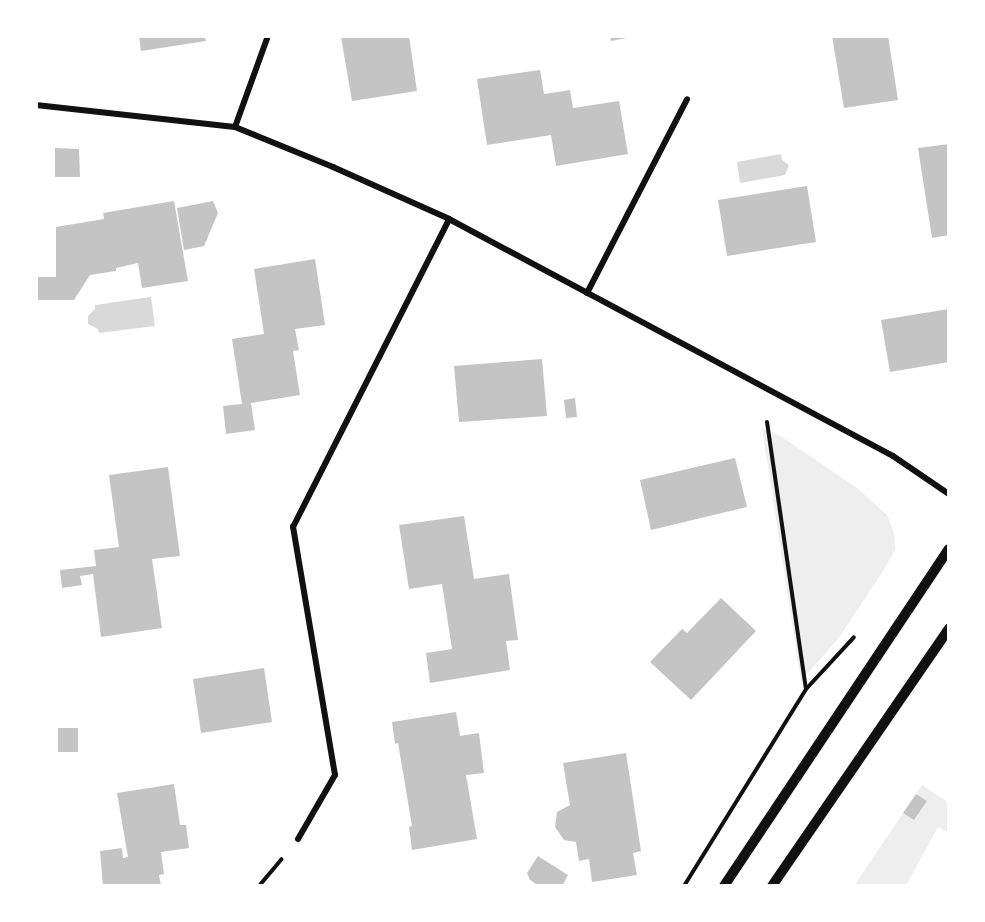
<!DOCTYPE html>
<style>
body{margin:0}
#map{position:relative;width:985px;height:922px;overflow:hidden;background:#fff;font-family:"Nunito Sans",sans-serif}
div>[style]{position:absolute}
.green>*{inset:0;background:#eee}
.water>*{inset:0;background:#d9d9d9}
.building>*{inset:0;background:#c4c4c4}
.path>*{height:4px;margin:-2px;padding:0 2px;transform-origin:2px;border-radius:2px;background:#111}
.minor>*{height:6px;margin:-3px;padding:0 3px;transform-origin:3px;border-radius:3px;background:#111}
.tertiary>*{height:10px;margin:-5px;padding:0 5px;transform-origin:5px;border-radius:5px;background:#111}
span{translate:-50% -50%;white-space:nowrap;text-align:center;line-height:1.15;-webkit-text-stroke:5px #fff;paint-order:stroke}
.frame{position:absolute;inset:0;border:38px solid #fff;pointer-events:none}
</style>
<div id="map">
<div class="green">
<div style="clip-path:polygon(762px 428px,782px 437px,857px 488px,887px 515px,894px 533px,895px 550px,885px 568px,838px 639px,801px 681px)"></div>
<div style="clip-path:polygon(922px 785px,949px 803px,949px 833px,938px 827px,906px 886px,854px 886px,903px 813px,914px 820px,927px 801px,916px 794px)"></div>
</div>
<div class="water">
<div style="clip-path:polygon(781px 154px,782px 160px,789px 165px,785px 175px,740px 183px,737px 162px)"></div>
<div style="clip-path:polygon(151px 297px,155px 326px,99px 333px,98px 329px,88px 324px,88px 316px,95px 309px,95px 305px)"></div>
</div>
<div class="building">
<div style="clip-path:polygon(139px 36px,205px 36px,206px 41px,141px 51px)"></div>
<div style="clip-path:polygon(409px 36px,417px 91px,352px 101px,341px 37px)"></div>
<div style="clip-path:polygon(610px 36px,631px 36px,632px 37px,611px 41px)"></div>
<div style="clip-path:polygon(832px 36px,888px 36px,898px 100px,844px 108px)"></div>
<div style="clip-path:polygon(540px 70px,544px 94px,570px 90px,573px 108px,619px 101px,628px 154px,556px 166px,551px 135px,487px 145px,477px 79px)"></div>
<div style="clip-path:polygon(949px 144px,949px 235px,932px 238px,918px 148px)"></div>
<div style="clip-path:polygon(55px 148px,79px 149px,80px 177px,55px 177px)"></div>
<div style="clip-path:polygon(807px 186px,816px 242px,727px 256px,718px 200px)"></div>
<div style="clip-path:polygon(174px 201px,188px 281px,142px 288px,138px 263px,116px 268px,116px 271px,90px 275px,74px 300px,36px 300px,36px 277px,56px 277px,56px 227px,104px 219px,103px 213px)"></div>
<div style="clip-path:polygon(213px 201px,218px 213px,204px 246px,184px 250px,177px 208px)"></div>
<div style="clip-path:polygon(315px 259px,325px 325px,295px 329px,299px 350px,293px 351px,300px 395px,251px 403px,255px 430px,226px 434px,223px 406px,242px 404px,232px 339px,264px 334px,254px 269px)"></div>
<div style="clip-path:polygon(949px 309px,949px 362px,890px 372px,881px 320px)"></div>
<div style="clip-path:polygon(542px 359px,547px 416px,459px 422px,454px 366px)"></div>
<div style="clip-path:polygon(575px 398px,577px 417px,566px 418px,564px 400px)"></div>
<div style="clip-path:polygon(735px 458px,747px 507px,651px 530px,640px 480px)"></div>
<div style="clip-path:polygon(168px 467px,180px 556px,152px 559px,162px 628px,101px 637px,93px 574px,80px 576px,82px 585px,62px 588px,60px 570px,96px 566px,94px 550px,119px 547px,109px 475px)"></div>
<div style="clip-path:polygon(464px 516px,474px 579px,509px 574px,518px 640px,506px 641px,510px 670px,430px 683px,426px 653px,452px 649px,442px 584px,409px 589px,399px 525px)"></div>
<div style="clip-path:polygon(721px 598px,756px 631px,691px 700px,650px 662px,682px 629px,687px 633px)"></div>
<div style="clip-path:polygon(264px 668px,272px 722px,201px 733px,193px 679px)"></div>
<div style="clip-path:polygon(456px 712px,460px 736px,479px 733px,484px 773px,466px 775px,477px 839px,412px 850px,409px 827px,412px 826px,398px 743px,395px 744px,392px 722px)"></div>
<div style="clip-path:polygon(58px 728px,78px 728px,78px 752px,58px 752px)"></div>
<div style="clip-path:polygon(626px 753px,641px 851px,633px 853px,637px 875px,592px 882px,589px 859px,579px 861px,576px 842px,564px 840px,555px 827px,557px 812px,570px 805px,563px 763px)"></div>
<div style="clip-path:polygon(174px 784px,180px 825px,186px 825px,189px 848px,161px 852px,164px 874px,159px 875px,161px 886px,103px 886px,100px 851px,122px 848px,123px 858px,128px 857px,117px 793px)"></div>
<div style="clip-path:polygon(916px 794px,927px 801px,914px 820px,903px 813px)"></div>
<div style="clip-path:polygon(538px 856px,568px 875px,562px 886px,539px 886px,530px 880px,527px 873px)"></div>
</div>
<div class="path">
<div style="left:767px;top:422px;width:269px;rotate:81.7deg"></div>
<div style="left:259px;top:886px;width:35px;rotate:-50deg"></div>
<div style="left:684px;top:886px;width:233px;rotate:-58.2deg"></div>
<div style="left:807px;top:688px;width:69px;rotate:-47.3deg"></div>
</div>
<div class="minor">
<div style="left:36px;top:105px;width:200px;rotate:6.3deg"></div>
<div style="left:235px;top:127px;width:106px;rotate:22.2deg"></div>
<div style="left:333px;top:167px;width:127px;rotate:24.1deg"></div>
<div style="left:449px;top:219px;width:503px;rotate:28.09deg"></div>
<div style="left:893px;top:456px;width:68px;rotate:34.2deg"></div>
<div style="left:235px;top:127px;width:97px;rotate:-70.1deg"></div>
<div style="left:587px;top:293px;width:218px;rotate:-62.7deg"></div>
<div style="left:298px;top:839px;width:74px;rotate:-60deg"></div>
<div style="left:335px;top:775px;width:252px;rotate:-99.6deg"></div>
<div style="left:293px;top:527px;width:345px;rotate:-63.1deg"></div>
</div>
<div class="tertiary">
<div style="left:724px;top:886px;width:405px;rotate:-56.3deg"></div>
<div style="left:772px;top:886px;width:313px;rotate:-55.5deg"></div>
</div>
<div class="frame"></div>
</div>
